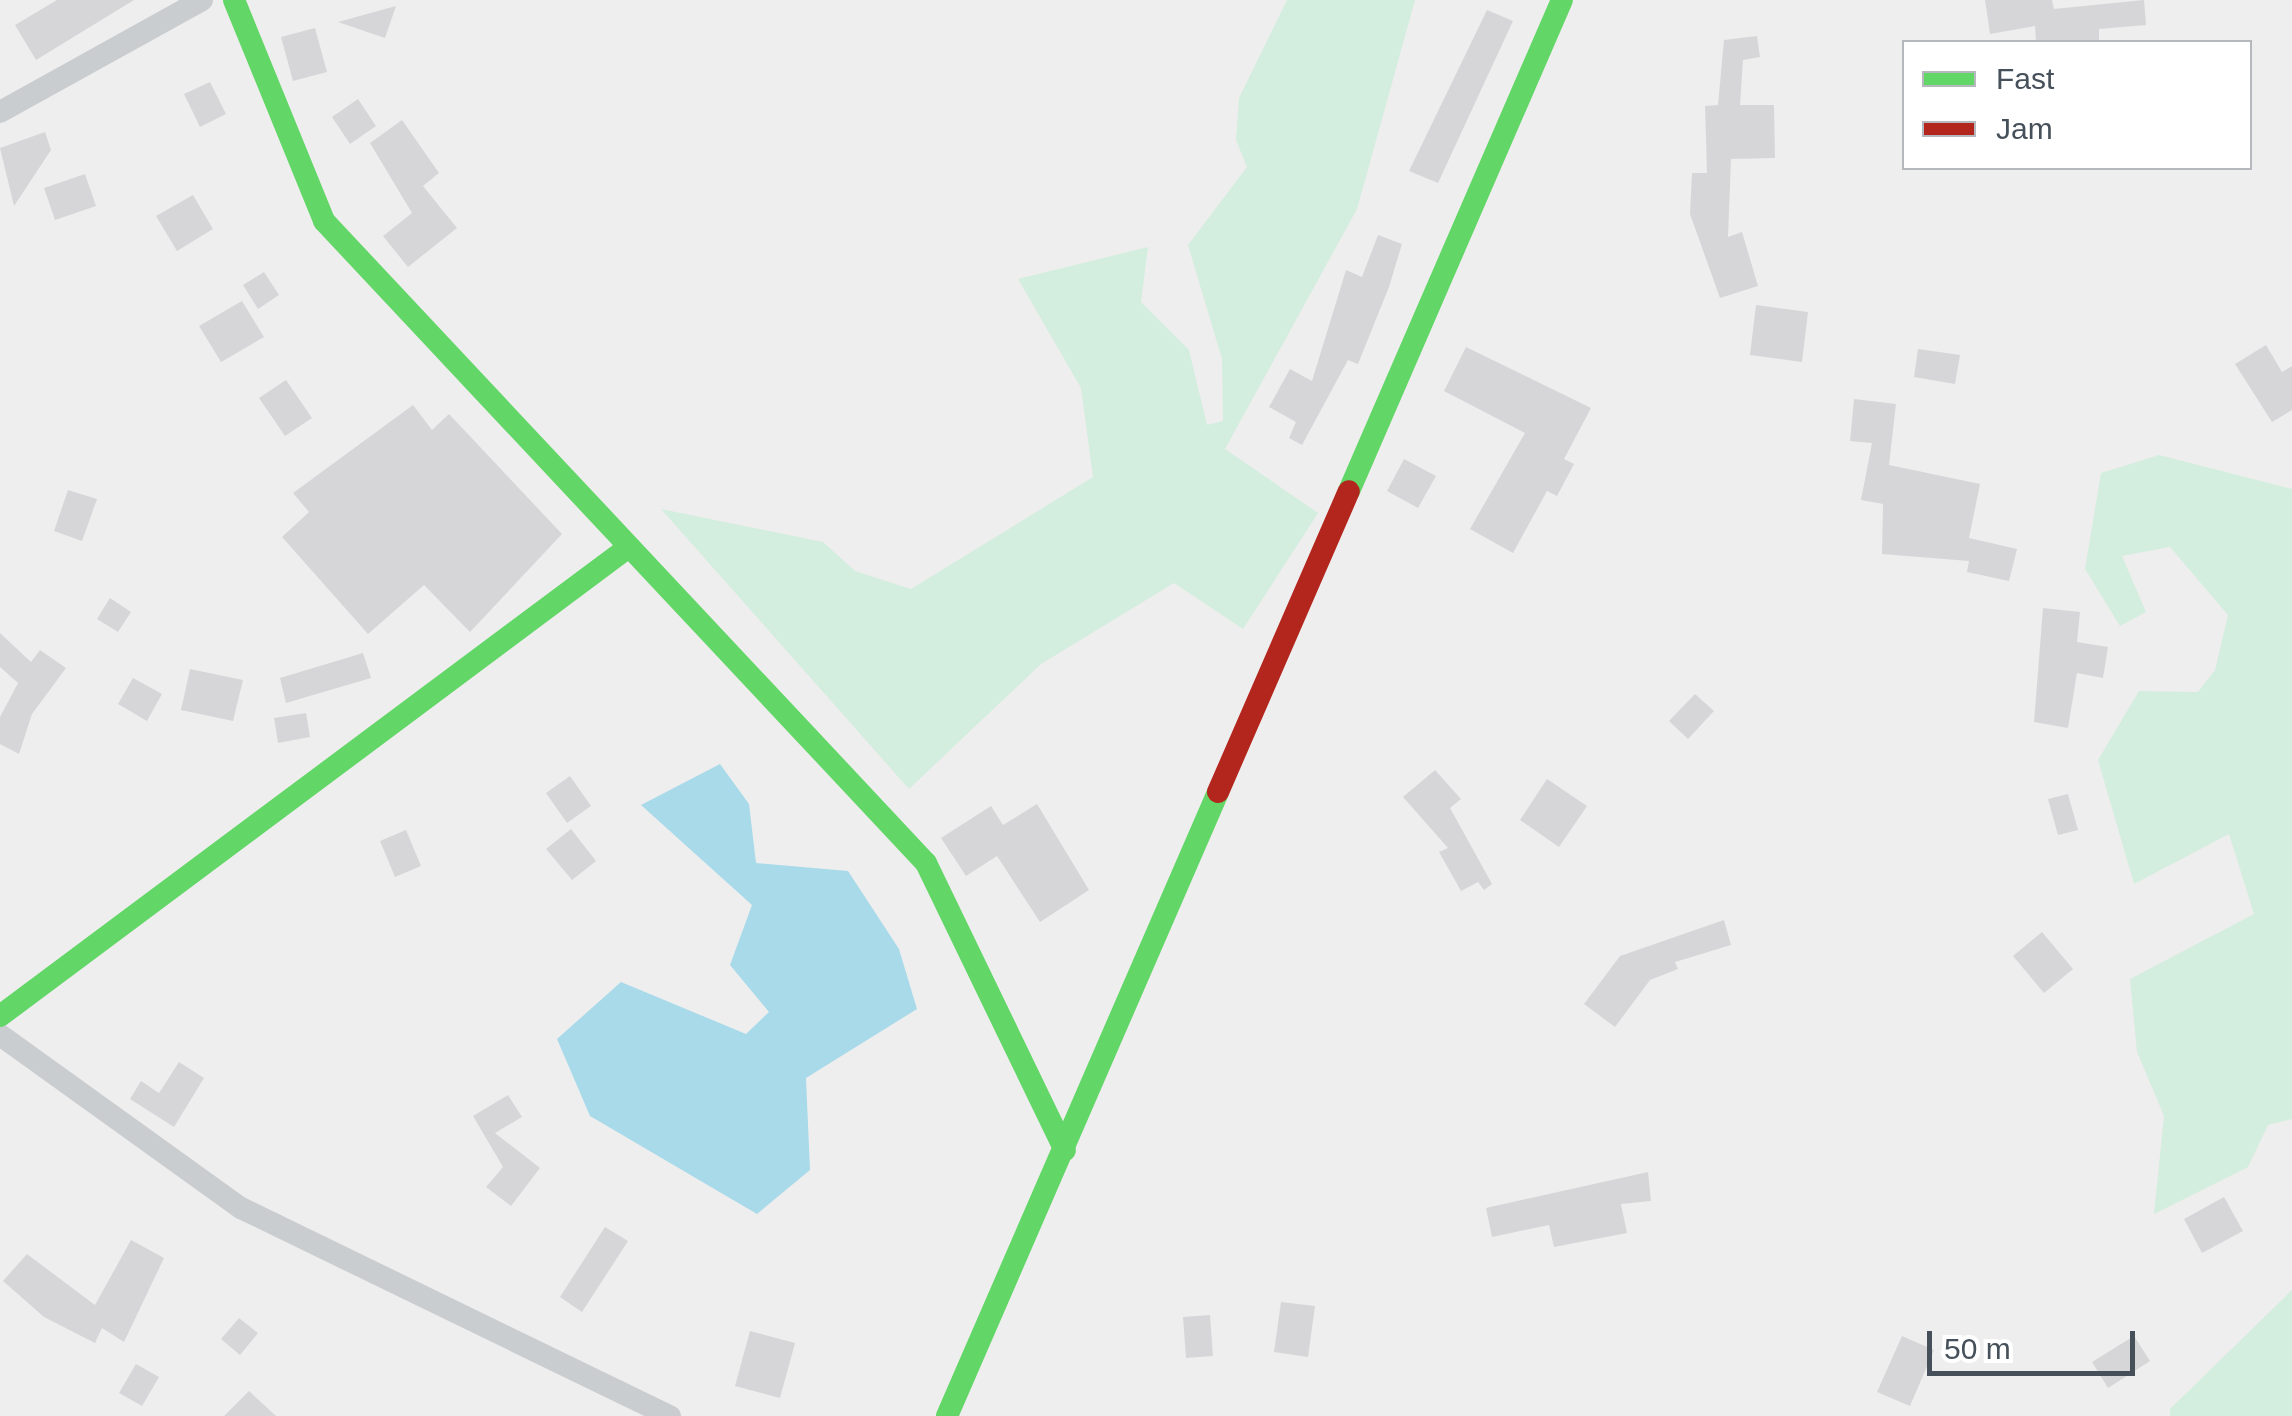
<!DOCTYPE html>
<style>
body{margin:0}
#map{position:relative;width:2292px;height:1416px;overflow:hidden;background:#efeeee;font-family:Helvetica,sans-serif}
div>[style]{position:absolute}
.green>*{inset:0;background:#d3edde}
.water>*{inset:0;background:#a8daea}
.building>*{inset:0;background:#d6d6d8}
.street>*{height:22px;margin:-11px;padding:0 11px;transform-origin:11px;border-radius:11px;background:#cacdcf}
.fast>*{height:22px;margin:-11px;padding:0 11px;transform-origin:11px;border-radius:11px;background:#63d668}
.jam>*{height:22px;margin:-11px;padding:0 11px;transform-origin:11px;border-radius:11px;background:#b3261e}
span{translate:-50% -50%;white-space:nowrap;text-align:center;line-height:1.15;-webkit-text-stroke:9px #fff;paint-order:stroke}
.legend{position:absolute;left:1902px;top:40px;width:350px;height:130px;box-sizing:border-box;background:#fff;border:2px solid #b5b9bd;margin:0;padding:12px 18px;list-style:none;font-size:30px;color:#46505a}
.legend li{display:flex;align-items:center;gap:20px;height:50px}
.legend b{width:50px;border:2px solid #b5b9bd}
.scale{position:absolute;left:1927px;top:1331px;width:208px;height:45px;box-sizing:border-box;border:5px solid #46505a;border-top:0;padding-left:12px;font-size:30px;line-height:35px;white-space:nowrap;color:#46505a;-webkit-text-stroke:8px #fff;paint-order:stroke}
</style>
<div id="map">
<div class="green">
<div style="clip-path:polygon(1287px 0,1415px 0,1357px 209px,1225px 449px,1318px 513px,1243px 629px,1174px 583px,1041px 664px,909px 789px,661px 509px,823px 542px,855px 571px,911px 589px,1093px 477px,1081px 388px,1018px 279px,1148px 247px,1141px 302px,1189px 350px,1207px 425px,1223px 421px,1222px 359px,1188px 245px,1247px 167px,1236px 140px,1239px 98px)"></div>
<div style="clip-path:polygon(2159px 455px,2292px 489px,2292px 1119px,2268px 1125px,2248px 1167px,2154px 1214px,2164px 1116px,2137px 1052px,2130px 979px,2254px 914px,2229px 834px,2134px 884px,2098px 760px,2139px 691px,2198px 692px,2215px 670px,2228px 615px,2170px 547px,2122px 556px,2146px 612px,2120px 626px,2085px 569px,2101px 473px)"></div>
<div style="clip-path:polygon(2292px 1290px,2292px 1416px,2170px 1416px,2170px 1409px)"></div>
</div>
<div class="water">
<div style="clip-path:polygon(720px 764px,749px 804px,756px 863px,848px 871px,899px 949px,917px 1009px,806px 1078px,810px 1170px,757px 1214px,590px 1116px,557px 1039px,621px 982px,746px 1034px,769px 1012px,730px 965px,752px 905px,641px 805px)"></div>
</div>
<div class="building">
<div style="clip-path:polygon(57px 0,134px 0,36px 60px,15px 25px)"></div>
<div style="clip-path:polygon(1985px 0,2052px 0,2054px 9px,2144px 0,2146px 25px,2099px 29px,2099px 42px,2036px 42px,2035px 26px,1990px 34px)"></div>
<div style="clip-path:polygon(396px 6px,385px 38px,338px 22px)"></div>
<div style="clip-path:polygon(1487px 10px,1513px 21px,1438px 183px,1409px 171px)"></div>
<div style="clip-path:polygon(315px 28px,327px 72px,293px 81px,281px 37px)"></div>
<div style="clip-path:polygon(1757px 36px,1760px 57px,1743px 60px,1740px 105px,1774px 105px,1775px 158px,1731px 159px,1728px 237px,1742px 232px,1758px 286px,1720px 298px,1690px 214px,1692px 173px,1707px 173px,1705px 106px,1718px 105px,1724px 40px)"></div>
<div style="clip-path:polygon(210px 82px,226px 114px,200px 127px,184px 94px)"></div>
<div style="clip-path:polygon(358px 99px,376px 126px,350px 144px,332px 117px)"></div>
<div style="clip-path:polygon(402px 120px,439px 173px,423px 186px,457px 228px,408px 267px,383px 236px,412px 213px,370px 143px)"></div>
<div style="clip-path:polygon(45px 132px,51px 150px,14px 206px,0 148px)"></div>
<div style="clip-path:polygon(85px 174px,96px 206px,55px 220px,44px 188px)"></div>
<div style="clip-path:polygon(193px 195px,213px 229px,177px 251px,156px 216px)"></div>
<div style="clip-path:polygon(1378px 235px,1402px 244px,1389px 287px,1358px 364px,1348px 360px,1302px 445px,1289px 438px,1296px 422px,1269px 407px,1290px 369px,1312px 381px,1346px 270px,1362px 277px)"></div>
<div style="clip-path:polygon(264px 272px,279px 295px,258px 309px,243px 285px)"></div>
<div style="clip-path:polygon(242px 301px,264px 337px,221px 362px,199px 326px)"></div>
<div style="clip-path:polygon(1756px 305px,1808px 312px,1802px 362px,1750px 355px)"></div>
<div style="clip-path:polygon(2266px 345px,2282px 372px,2292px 366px,2292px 410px,2272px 422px,2235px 364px)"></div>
<div style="clip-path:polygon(1466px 347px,1591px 408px,1564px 459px,1574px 464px,1557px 496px,1547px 491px,1513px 553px,1470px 529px,1525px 433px,1444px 391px)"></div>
<div style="clip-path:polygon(1918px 349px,1960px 355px,1955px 384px,1914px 377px)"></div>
<div style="clip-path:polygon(286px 380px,312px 418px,285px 436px,259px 398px)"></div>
<div style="clip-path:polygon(1854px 399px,1896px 404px,1889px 465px,1980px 484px,1969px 538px,2017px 549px,2009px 581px,1967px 572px,1969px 561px,1882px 554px,1883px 504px,1861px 500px,1872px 443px,1850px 441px)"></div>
<div style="clip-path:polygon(413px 405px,432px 430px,449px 414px,562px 534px,470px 632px,424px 585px,368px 634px,282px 537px,309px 512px,293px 493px)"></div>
<div style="clip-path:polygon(1404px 459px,1436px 476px,1418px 508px,1387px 491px)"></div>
<div style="clip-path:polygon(68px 490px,97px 499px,82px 541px,54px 531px)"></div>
<div style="clip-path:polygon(110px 598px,131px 612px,118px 632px,97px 619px)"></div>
<div style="clip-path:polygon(2043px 608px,2080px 612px,2077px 642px,2108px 647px,2103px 678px,2077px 673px,2068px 728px,2034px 722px)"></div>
<div style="clip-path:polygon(0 633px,31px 662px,40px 650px,66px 668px,32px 714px,19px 754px,0 744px,0 717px,18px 683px,0 667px)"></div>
<div style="clip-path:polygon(363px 653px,371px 678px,286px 703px,280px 678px)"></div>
<div style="clip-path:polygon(190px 669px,243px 680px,233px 721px,181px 710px)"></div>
<div style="clip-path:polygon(133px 678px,162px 694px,147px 721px,118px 704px)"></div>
<div style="clip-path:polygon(1695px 694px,1714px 711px,1688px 739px,1669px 721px)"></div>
<div style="clip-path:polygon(306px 713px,310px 737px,278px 743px,274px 718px)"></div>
<div style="clip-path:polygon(1435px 770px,1461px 799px,1450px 808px,1492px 884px,1484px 890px,1478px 882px,1461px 891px,1439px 852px,1448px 848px,1403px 797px)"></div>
<div style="clip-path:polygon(570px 776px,591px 806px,567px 823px,546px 793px)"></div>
<div style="clip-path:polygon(1547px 779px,1587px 806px,1559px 847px,1520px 820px)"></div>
<div style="clip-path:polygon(2068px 794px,2078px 830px,2058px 835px,2048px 799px)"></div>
<div style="clip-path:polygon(1037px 804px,1089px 890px,1040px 922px,997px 856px,966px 876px,941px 838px,991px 806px,1003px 825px)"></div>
<div style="clip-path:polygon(571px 829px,596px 861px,572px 880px,546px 849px)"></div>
<div style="clip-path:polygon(406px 830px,421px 866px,395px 877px,380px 841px)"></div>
<div style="clip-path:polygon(1724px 920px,1731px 945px,1675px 962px,1678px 969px,1650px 980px,1615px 1027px,1584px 1004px,1620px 956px)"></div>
<div style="clip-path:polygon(2042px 932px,2073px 969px,2044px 993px,2013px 956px)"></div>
<div style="clip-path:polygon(179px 1062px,204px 1078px,174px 1127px,130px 1099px,141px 1081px,159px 1093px)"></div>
<div style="clip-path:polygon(508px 1095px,522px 1117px,495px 1133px,540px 1168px,511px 1206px,486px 1187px,503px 1167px,473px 1116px)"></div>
<div style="clip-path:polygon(1648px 1172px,1651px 1201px,1621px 1204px,1627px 1233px,1554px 1247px,1549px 1225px,1492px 1237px,1486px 1208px)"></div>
<div style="clip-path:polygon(2224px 1197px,2243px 1231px,2202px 1253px,2184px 1219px)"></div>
<div style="clip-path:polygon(605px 1227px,628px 1241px,582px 1312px,560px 1297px)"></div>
<div style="clip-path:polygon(131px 1240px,164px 1258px,124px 1342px,102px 1328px,95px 1343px,44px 1317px,3px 1281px,27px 1254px,95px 1305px)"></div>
<div style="clip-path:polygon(1281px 1302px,1315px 1306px,1308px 1357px,1274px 1352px)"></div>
<div style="clip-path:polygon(1210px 1315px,1213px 1356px,1186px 1358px,1183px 1317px)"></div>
<div style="clip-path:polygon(239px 1318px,258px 1333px,240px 1355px,221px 1339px)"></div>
<div style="clip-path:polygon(750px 1331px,795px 1343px,780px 1398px,735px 1386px)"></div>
<div style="clip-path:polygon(1902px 1336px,1934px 1350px,1910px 1406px,1877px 1392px)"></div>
<div style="clip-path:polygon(2134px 1336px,2150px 1361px,2108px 1388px,2092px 1362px)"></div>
<div style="clip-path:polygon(136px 1364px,159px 1377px,142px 1406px,119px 1393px)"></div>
<div style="clip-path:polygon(249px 1391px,276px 1416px,224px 1416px)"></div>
</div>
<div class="street">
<div style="left:0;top:112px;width:231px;rotate:-29deg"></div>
<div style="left:0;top:1035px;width:297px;rotate:35.7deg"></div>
<div style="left:241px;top:1208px;width:477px;rotate:25.9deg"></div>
</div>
<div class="fast">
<div style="left:234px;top:0;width:239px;rotate:67.8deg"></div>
<div style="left:324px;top:221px;width:880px;rotate:46.84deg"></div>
<div style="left:926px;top:863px;width:319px;rotate:64.2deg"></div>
<div style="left:1349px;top:491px;width:535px;rotate:-66.55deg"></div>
<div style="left:0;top:1016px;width:781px;rotate:-36.72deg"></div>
<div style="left:947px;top:1416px;width:680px;rotate:-66.52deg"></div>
</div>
<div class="jam">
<div style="left:1218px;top:792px;width:328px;rotate:-66.5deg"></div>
</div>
<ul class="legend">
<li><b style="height:12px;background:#63d668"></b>Fast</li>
<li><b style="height:12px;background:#b3261e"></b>Jam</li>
</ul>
<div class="scale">50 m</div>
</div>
